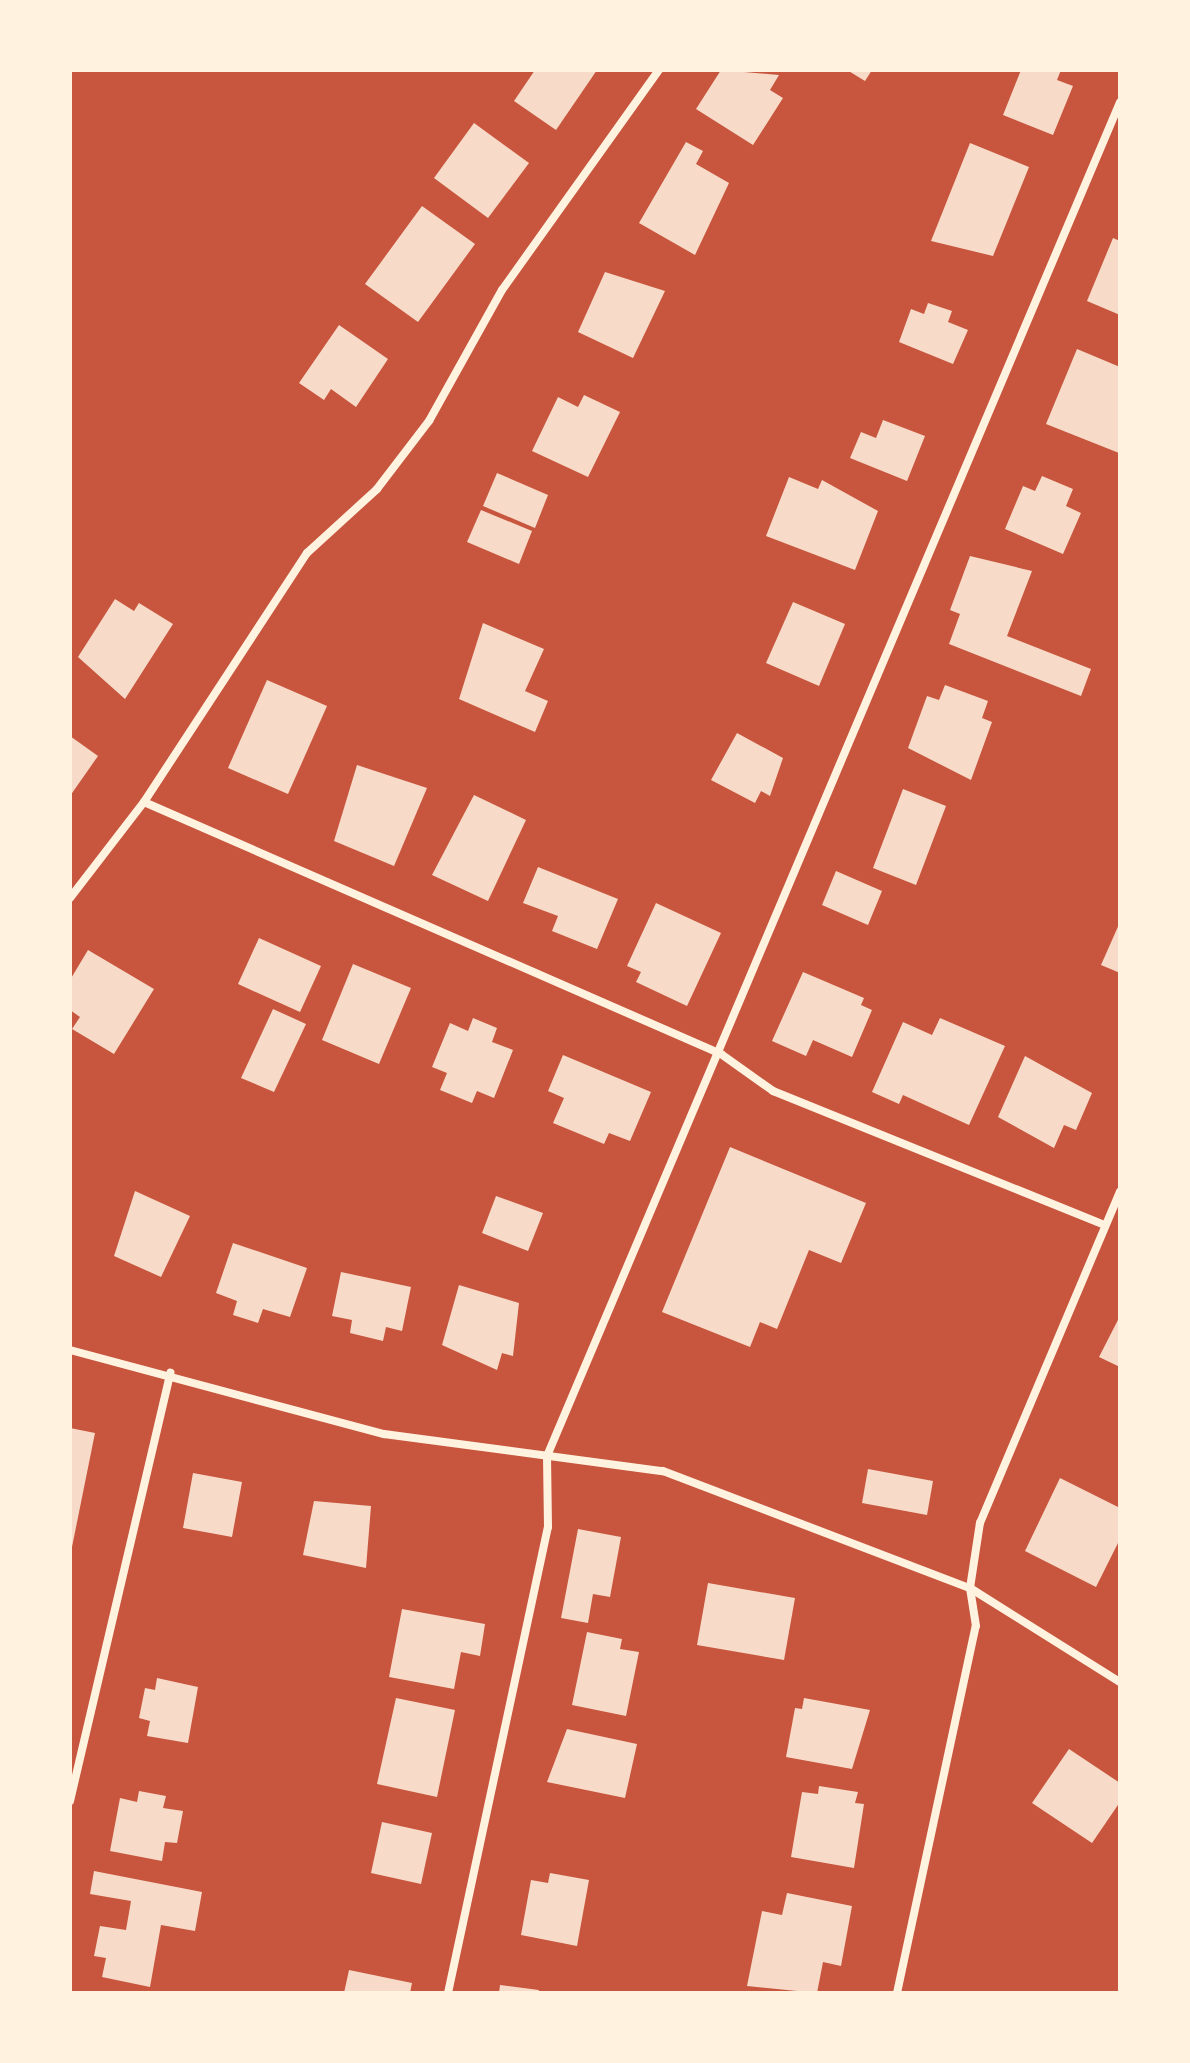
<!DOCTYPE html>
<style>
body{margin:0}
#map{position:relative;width:1190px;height:2063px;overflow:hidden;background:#c8553d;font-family:Barlow,sans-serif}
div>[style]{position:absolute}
.building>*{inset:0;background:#f7dbc8}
.minor>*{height:8px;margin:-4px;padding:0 4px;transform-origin:4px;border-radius:4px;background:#fff3e0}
span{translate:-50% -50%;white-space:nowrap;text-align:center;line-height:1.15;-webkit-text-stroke:6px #fff3e0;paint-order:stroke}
.frame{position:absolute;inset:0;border:72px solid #fff3e0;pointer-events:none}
</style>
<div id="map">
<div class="building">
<div style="clip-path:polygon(535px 70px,597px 70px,556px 130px,514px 101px)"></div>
<div style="clip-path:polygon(721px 70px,779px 75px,770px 90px,783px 98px,753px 145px,696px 109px)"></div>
<div style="clip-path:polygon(847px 70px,872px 70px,865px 81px)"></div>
<div style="clip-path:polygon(1021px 70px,1061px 70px,1057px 80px,1073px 86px,1053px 135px,1003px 115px)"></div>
<div style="clip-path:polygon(474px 123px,529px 163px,488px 218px,434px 178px)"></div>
<div style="clip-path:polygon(686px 142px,703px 151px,696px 164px,729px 183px,695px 255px,639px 223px)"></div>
<div style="clip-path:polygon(970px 143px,1029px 167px,993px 256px,931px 241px)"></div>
<div style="clip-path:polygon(422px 206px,475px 244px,418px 322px,365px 284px)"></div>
<div style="clip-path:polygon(1113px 238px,1120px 241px,1120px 315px,1087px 301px)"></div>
<div style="clip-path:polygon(605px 272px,665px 291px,633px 358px,578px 332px)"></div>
<div style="clip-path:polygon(928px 303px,952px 311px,948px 322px,968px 330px,953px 364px,899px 342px,911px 309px,924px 314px)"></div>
<div style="clip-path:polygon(339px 325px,388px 359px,356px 407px,331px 389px,324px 400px,299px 383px)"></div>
<div style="clip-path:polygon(1077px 349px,1120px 367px,1119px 453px,1046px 424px)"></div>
<div style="clip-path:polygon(584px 395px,620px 412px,588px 477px,532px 451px,558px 397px,578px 407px)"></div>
<div style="clip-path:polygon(883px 420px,925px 436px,907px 481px,850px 458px,861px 432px,876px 438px)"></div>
<div style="clip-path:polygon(497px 473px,548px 495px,535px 528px,483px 506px)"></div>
<div style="clip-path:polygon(1042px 476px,1073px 489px,1066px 506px,1081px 513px,1063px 554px,1005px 529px,1023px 486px,1035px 491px)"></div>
<div style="clip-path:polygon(789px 477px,818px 489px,822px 480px,878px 511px,855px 570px,766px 536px)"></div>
<div style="clip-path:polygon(481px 510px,532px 531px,519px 564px,467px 542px)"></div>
<div style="clip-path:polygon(970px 556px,1032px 571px,1007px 636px,1091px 669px,1081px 696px,949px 644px,960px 614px,950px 610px)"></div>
<div style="clip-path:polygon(115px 599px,134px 611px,139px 603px,173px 624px,125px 699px,78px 657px)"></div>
<div style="clip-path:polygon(793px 602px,845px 624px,819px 686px,766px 663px)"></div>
<div style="clip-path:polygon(483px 623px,544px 649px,525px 691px,548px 701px,535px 732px,459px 699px)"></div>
<div style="clip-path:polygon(267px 680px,327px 706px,288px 794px,228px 768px)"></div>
<div style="clip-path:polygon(945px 685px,988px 701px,982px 718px,992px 722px,971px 780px,908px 748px,927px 696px,939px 700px)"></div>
<div style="clip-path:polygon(737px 733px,783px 758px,770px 796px,761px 791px,755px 803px,711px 780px)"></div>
<div style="clip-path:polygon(70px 736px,98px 756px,70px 796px)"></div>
<div style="clip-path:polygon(357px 765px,427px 788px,394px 866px,334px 841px)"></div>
<div style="clip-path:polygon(903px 789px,946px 806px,916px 885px,873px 868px)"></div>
<div style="clip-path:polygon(474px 795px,526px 820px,488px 901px,432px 875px)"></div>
<div style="clip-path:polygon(538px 867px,618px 899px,597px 949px,552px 931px,558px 916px,523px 903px)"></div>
<div style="clip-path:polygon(836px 871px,882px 891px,868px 925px,822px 905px)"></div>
<div style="clip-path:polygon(656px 903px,721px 933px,687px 1006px,636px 982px,641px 972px,627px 966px)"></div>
<div style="clip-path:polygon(1120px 922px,1120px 973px,1101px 965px)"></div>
<div style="clip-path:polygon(259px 938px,321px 966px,300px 1012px,238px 984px)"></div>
<div style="clip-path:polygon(88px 950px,154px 989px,114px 1054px,72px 1029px,80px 1017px,70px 1010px,70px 980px)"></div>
<div style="clip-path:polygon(353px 964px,411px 988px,379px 1064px,322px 1040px)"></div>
<div style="clip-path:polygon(803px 972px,864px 998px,861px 1005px,872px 1010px,852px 1057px,813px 1040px,806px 1056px,772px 1041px)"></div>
<div style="clip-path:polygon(273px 1009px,306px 1024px,274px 1092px,241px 1078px)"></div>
<div style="clip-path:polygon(473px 1018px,497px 1028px,492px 1042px,513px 1050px,494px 1098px,477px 1091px,472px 1103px,440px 1090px,447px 1073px,432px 1067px,450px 1023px,468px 1031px)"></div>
<div style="clip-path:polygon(940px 1018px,1005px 1046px,969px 1125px,903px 1095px,899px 1104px,872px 1092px,903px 1022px,932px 1035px)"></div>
<div style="clip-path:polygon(563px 1055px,651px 1092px,630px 1141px,609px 1133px,604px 1144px,553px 1123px,564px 1098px,548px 1091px)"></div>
<div style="clip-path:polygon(1025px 1056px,1092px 1093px,1076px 1130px,1064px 1125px,1054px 1148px,998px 1117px)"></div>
<div style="clip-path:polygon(730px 1147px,866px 1203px,841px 1263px,809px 1250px,777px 1329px,760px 1322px,750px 1347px,662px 1312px)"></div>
<div style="clip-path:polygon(135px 1191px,190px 1216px,161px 1277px,114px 1256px)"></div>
<div style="clip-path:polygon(496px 1196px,543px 1213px,528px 1251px,482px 1233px)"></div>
<div style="clip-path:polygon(233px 1243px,307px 1268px,290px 1317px,263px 1309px,258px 1323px,233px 1315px,237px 1301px,216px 1293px)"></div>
<div style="clip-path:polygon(341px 1272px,411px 1287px,402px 1331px,386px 1327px,383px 1341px,350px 1333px,352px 1320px,332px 1316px)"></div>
<div style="clip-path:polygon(459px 1285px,519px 1303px,513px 1356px,502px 1353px,497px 1370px,442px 1345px)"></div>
<div style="clip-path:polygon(1120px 1316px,1120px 1367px,1099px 1357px)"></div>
<div style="clip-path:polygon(70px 1428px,95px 1433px,71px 1552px,70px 1552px)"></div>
<div style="clip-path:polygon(868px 1469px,933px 1481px,927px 1515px,862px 1503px)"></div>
<div style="clip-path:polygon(193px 1473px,242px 1482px,232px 1537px,183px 1528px)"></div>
<div style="clip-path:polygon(1060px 1478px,1120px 1508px,1120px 1539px,1096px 1587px,1025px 1551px)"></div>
<div style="clip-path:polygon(314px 1501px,371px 1506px,366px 1568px,303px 1555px)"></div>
<div style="clip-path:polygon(578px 1529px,621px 1537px,610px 1597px,593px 1594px,588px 1623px,561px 1618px)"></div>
<div style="clip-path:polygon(708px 1583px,795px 1598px,784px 1660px,697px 1645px)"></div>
<div style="clip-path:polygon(402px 1609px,485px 1624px,480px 1656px,461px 1652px,454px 1689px,389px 1677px)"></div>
<div style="clip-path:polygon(587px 1632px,622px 1639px,620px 1649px,639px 1652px,626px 1716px,572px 1705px)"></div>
<div style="clip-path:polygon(157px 1678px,198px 1687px,188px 1743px,147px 1736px,150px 1721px,139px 1718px,145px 1688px,155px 1690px)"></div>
<div style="clip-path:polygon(396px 1698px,455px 1710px,437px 1797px,377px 1784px)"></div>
<div style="clip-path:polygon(804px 1698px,870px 1710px,852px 1769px,786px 1757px,795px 1708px,802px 1709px)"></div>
<div style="clip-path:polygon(567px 1729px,637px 1744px,625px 1798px,547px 1782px)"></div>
<div style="clip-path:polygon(1069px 1749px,1120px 1783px,1120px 1802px,1092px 1843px,1032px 1803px)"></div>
<div style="clip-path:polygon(819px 1786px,858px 1792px,855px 1803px,864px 1804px,854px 1868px,791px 1857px,802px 1792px,818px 1794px)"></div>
<div style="clip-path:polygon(139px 1791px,166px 1796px,163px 1808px,183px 1811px,177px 1843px,165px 1842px,162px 1861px,110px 1851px,120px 1798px,137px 1802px)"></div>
<div style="clip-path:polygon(382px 1822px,432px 1833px,421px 1884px,371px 1873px)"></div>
<div style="clip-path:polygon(94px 1871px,202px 1892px,195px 1931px,161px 1925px,150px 1987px,102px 1977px,106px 1958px,94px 1956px,100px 1926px,126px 1930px,131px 1901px,90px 1894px)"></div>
<div style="clip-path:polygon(550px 1873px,589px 1880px,577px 1946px,521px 1935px,531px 1880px,548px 1883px)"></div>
<div style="clip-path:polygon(787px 1893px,852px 1906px,841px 1966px,823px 1962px,817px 1993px,747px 1986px,762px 1911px,782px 1915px)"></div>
<div style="clip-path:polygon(349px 1970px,412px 1983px,410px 1993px,344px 1993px)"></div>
<div style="clip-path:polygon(500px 1985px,539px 1990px,538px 1993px,499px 1993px)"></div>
</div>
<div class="minor">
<div style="left:144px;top:802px;width:630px;rotate:23.59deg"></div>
<div style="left:721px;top:1054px;width:64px;rotate:35.4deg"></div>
<div style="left:773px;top:1091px;width:358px;rotate:22deg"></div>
<div style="left:70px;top:898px;width:121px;rotate:-52.4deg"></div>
<div style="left:144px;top:802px;width:298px;rotate:-56.8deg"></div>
<div style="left:307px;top:553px;width:95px;rotate:-42.4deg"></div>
<div style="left:377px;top:489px;width:86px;rotate:-52.6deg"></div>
<div style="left:429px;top:421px;width:150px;rotate:-60.9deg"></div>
<div style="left:502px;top:290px;width:270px;rotate:-54.5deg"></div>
<div style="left:70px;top:1350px;width:325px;rotate:15deg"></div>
<div style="left:384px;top:1434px;width:281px;rotate:7.6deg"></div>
<div style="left:663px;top:1471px;width:329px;rotate:20.9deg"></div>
<div style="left:970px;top:1588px;width:177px;rotate:32.1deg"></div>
<div style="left:70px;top:1801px;width:440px;rotate:-76.8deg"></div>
<div style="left:448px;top:1993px;width:477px;rotate:-77.9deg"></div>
<div style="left:548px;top:1527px;width:71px;rotate:-90.8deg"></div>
<div style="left:547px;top:1456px;width:1470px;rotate:-67.06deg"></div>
<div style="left:897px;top:1993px;width:375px;rotate:-77.9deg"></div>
<div style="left:976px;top:1626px;width:38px;rotate:-99deg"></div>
<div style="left:970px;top:1588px;width:66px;rotate:-81.3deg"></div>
<div style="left:980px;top:1523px;width:360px;rotate:-67.1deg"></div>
</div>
<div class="frame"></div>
</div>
